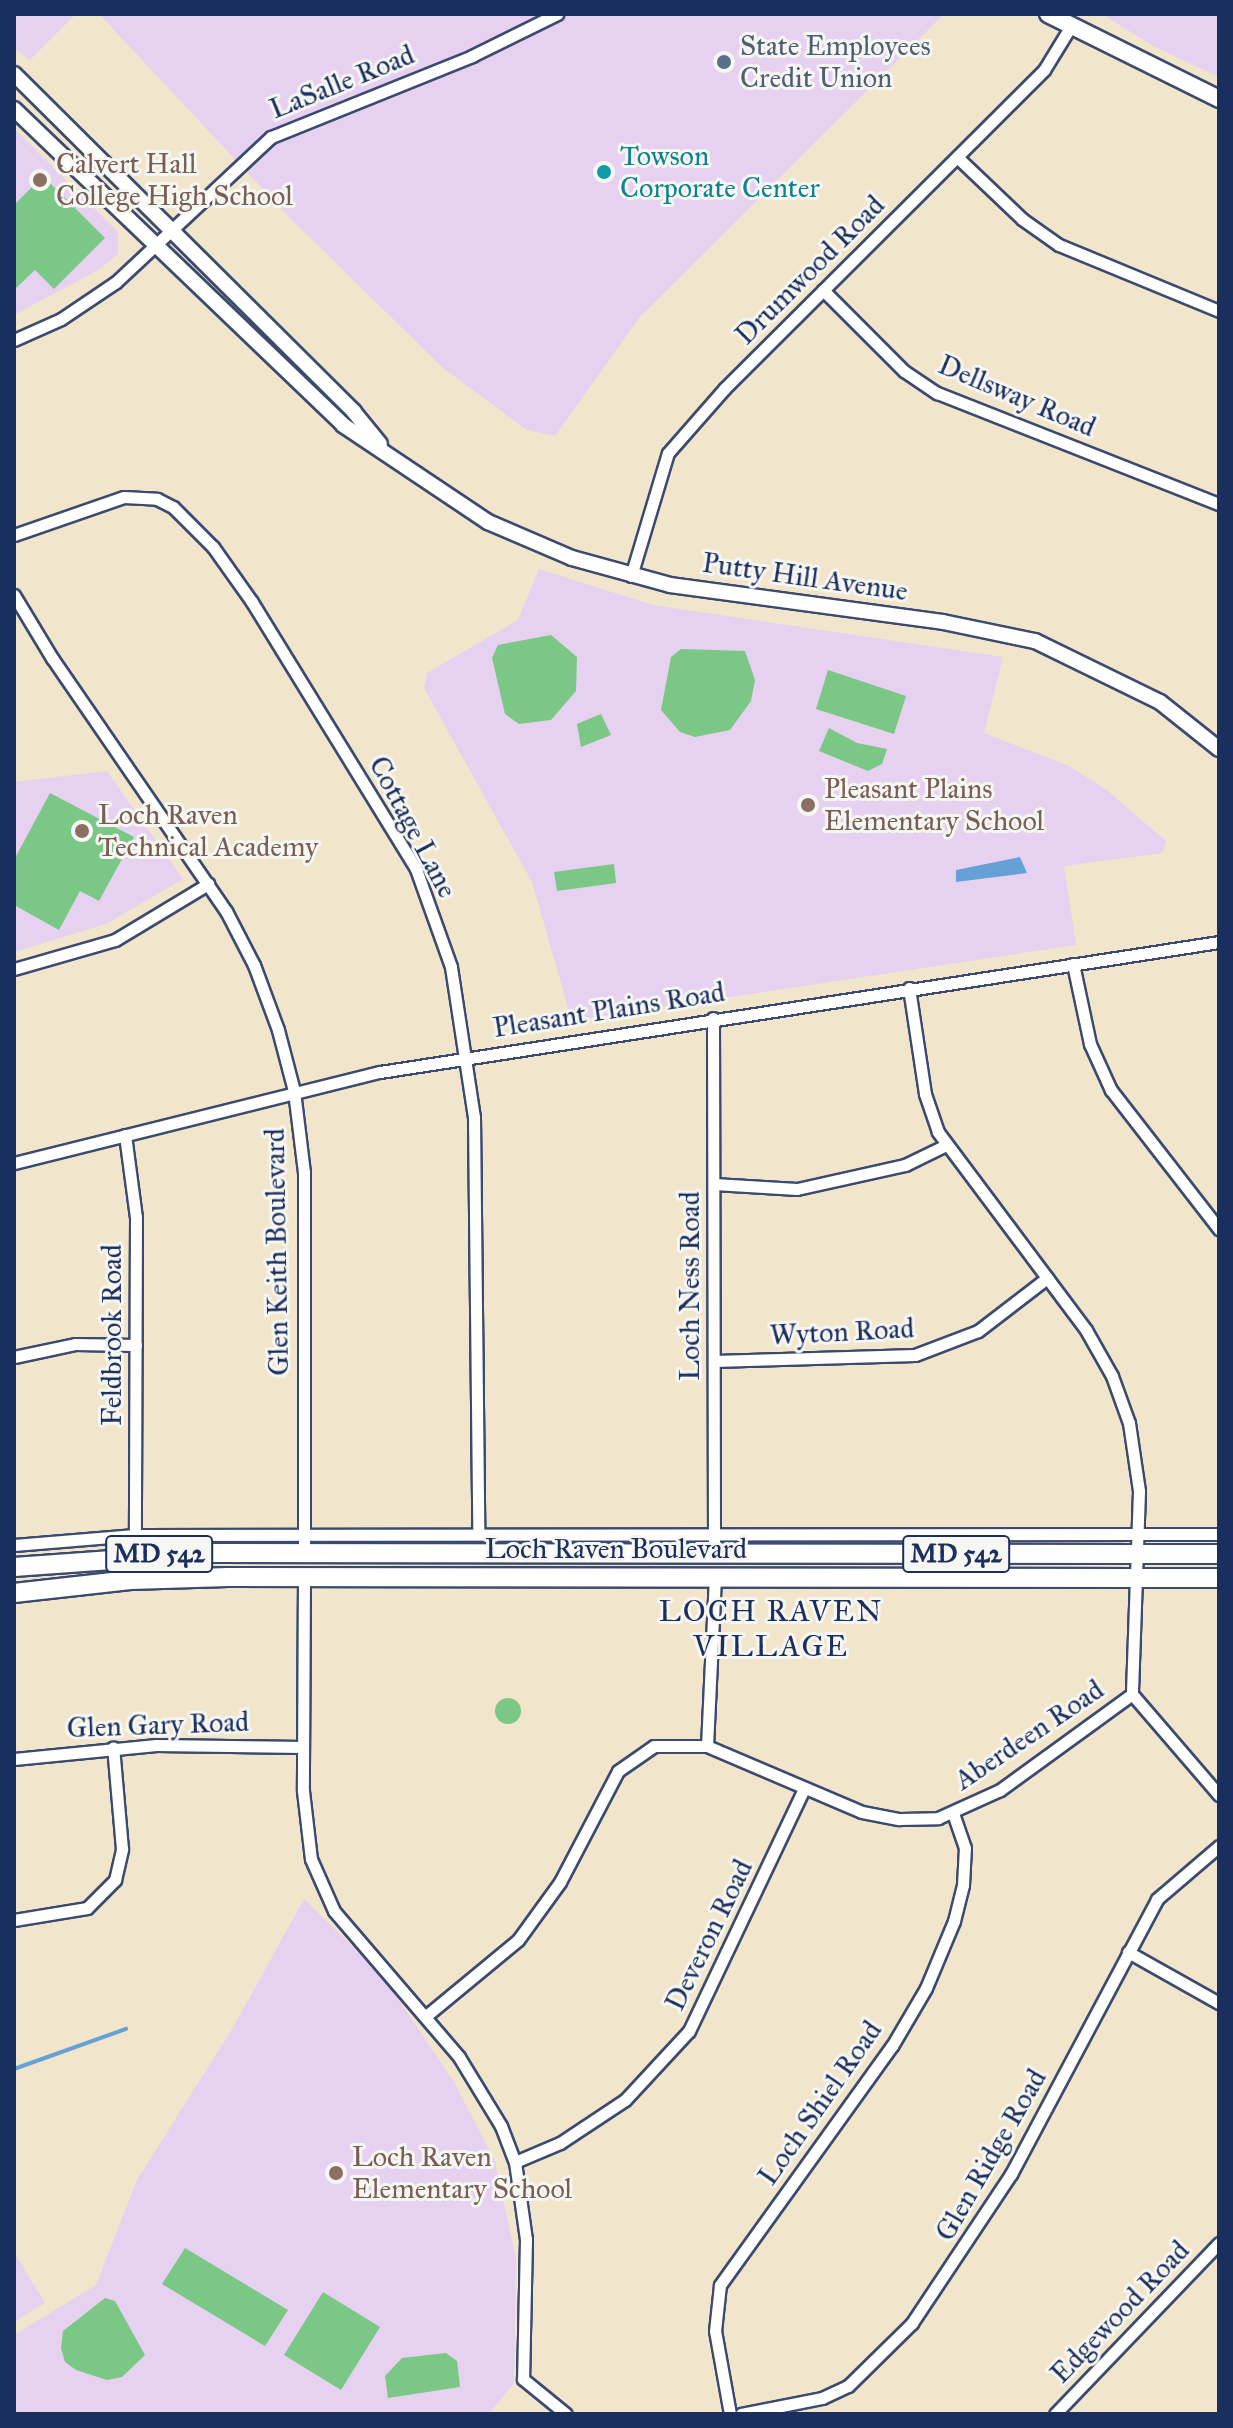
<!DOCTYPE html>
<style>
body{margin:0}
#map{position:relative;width:1233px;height:2428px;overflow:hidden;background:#f1e5cc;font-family:"IM FELL Great Primer",serif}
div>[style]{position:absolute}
.built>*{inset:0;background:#e6d2f0}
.green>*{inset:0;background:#7ac786}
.round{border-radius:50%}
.water>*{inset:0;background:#65a1d6}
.stream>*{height:4px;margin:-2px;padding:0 2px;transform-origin:2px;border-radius:2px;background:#65a1d6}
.roads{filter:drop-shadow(2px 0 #3b4a6e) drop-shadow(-2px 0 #3b4a6e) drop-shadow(0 2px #3b4a6e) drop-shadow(0 -2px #3b4a6e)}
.minor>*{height:11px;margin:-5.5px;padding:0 5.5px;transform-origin:5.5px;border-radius:5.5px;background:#fff}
.tertiary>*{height:14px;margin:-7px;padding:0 7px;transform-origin:7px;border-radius:7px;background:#fff}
.secondary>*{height:16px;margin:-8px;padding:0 8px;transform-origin:8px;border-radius:8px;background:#fff}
.primary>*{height:18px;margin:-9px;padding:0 9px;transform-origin:9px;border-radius:9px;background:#fff}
.dots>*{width:22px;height:22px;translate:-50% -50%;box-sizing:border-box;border:4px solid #f6f6f2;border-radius:50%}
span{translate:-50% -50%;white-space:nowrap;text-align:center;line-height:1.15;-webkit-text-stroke:6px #f6f6f2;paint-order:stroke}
.shield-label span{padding:2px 6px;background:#f6f6f2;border:2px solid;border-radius:6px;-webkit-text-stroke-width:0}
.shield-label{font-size:26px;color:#1b2f5e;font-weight:700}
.service-label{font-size:28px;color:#4e5e75}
.left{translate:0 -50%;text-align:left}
.street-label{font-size:28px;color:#1b2f5e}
.culture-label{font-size:28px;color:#0d838f}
.education-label{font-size:28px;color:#785e54}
.neighbourhood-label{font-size:30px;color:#1b2f5e;letter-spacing:2px}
.frame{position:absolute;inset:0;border:16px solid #1b2f5e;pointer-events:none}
</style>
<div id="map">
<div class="built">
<div style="clip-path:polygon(14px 14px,76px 14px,30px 60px,14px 48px)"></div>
<div style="clip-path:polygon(99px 14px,944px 14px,639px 318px,555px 436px,527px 430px,443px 368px,290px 218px)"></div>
<div style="clip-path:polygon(1102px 14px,1219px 14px,1219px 77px,1153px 46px)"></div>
<div style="clip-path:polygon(14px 128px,118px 232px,118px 254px,100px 269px,14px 315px)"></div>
<div style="clip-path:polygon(539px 569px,653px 605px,1003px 657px,984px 733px,1069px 766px,1107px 790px,1166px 841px,1162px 853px,1064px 866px,1076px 945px,572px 1021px,532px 882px,424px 688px,427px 673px,518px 620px)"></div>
<div style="clip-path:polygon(107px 771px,183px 879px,106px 924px,14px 952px,14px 782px)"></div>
<div style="clip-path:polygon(304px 1899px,382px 1975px,454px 2082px,495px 2161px,516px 2259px,514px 2383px,489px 2414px,14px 2414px,14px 2335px,96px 2285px,137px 2180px,234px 2026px)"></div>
<div style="clip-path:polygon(14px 2252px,45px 2303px,14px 2322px)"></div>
</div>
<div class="green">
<div style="clip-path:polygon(43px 176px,105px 238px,54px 289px,35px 270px,14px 290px,14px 205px)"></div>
<div style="clip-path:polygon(551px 635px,577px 657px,576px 691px,551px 720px,519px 724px,505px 714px,492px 658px,498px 645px)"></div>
<div style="clip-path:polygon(681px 649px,745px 651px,755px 680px,751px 701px,730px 730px,695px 737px,680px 732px,661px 710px,671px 657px)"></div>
<div style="clip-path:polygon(828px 670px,906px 696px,894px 734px,816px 709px)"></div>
<div style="clip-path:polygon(601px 714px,611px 735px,581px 747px,577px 724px)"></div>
<div style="clip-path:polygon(829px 728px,857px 743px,887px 749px,882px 764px,868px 771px,819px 751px)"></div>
<div style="clip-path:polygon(50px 793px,134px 837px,99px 901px,80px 891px,59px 930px,14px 905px,14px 860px)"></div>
<div style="clip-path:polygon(614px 864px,616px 883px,557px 891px,554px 872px)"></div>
<div class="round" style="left:495px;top:1698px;width:26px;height:26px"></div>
<div style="clip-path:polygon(185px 2248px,288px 2310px,265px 2346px,162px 2284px)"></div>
<div style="clip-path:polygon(323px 2292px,380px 2327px,341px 2390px,284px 2355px)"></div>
<div style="clip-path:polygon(105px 2298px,115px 2301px,145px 2355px,122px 2377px,107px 2380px,76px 2370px,65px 2362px,61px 2348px,63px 2331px)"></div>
<div style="clip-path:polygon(446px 2353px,457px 2361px,460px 2387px,388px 2398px,385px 2376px,402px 2358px)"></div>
</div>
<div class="water">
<div style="clip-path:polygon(1020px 857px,1027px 873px,956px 882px,956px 870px)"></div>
</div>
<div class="stream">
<div style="left:14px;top:2069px;width:119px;rotate:-19.7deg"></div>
</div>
<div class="roads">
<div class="minor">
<div style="left:957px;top:157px;width:90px;rotate:43.6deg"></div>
<div style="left:1022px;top:219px;width:45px;rotate:35.1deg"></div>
<div style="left:1059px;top:245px;width:173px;rotate:22.4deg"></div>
<div style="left:823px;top:290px;width:115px;rotate:45deg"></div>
<div style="left:904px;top:371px;width:40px;rotate:34deg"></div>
<div style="left:937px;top:393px;width:303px;rotate:21.5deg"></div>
<div style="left:14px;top:340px;width:51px;rotate:-24.1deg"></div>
<div style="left:61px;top:319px;width:66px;rotate:-33.9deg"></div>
<div style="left:116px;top:282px;width:212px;rotate:-43.1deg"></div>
<div style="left:271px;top:137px;width:217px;rotate:-21.9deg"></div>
<div style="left:472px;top:56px;width:95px;rotate:-26.3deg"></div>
<div style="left:14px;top:535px;width:116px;rotate:-19.1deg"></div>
<div style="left:124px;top:497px;width:33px;rotate:3deg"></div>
<div style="left:157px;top:499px;width:18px;rotate:27deg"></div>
<div style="left:173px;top:507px;width:57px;rotate:45deg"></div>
<div style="left:213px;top:547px;width:67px;rotate:54.7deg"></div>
<div style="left:252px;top:602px;width:313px;rotate:58.4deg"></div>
<div style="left:416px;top:869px;width:104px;rotate:70.3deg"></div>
<div style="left:451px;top:967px;width:152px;rotate:81.3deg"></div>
<div style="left:474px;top:1117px;width:416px;rotate:89.4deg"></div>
<div style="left:631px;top:576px;width:128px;rotate:-73.3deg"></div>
<div style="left:668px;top:453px;width:86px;rotate:-48.8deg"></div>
<div style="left:725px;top:388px;width:450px;rotate:-44.9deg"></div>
<div style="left:1044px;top:70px;width:52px;rotate:-58.5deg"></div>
<div style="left:14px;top:595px;width:74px;rotate:58.9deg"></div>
<div style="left:52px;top:658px;width:307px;rotate:55.5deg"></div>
<div style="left:226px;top:911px;width:61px;rotate:62.6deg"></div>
<div style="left:254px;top:965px;width:69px;rotate:69.7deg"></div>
<div style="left:278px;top:1030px;width:63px;rotate:75.3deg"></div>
<div style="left:294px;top:1091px;width:82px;rotate:83deg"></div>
<div style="left:304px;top:1172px;width:381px;rotate:90deg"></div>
<div style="left:1073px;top:964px;width:82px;rotate:78deg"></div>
<div style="left:1090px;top:1044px;width:51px;rotate:65.5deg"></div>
<div style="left:1111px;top:1090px;width:176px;rotate:52.2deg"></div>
<div style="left:14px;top:969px;width:105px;rotate:-16deg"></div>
<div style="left:115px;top:940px;width:109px;rotate:-31.1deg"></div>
<div style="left:909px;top:988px;width:107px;rotate:81.4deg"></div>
<div style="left:925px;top:1094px;width:40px;rotate:71.1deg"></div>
<div style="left:938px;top:1132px;width:247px;rotate:53.2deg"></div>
<div style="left:1086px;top:1330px;width:53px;rotate:60.5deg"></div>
<div style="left:1112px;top:1376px;width:50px;rotate:70.1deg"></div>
<div style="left:1129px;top:1423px;width:69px;rotate:81.6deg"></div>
<div style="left:1139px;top:1491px;width:203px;rotate:92deg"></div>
<div style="left:713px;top:1018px;width:536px;rotate:89.89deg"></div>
<div style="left:125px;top:1135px;width:83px;rotate:82.4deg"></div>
<div style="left:136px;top:1217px;width:318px;rotate:90.2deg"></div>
<div style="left:14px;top:1163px;width:377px;rotate:-14deg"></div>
<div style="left:380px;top:1072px;width:849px;rotate:-8.81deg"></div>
<div style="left:714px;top:1184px;width:83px;rotate:3.4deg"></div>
<div style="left:797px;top:1189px;width:111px;rotate:-12.5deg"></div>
<div style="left:905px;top:1165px;width:46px;rotate:-26deg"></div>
<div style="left:14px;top:1357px;width:62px;rotate:-12deg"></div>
<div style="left:75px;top:1344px;width:61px;rotate:0.9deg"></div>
<div style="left:714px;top:1361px;width:201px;rotate:-1.7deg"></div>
<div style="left:915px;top:1355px;width:67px;rotate:-20.9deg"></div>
<div style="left:978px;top:1331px;width:87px;rotate:-37.5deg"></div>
<div style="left:14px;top:1545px;width:121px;rotate:-4.7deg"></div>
<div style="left:135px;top:1535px;width:1084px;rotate:-0.05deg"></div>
<div style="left:304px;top:1577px;width:214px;rotate:90.3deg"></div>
<div style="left:303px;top:1791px;width:68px;rotate:83.3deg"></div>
<div style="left:311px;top:1859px;width:57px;rotate:66.1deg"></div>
<div style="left:334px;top:1911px;width:192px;rotate:49.4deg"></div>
<div style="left:459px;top:2057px;width:81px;rotate:58.7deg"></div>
<div style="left:501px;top:2126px;width:39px;rotate:69deg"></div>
<div style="left:515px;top:2162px;width:78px;rotate:81.9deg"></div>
<div style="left:526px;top:2239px;width:140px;rotate:91.2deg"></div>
<div style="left:523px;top:2379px;width:55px;rotate:39.1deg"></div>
<div style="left:1132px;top:1694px;width:133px;rotate:49.3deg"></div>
<div style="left:707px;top:1746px;width:169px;rotate:-87.3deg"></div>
<div style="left:14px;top:1759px;width:143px;rotate:-5.6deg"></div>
<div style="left:156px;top:1745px;width:147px;rotate:0.8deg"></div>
<div style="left:14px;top:1920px;width:74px;rotate:-9.3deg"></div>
<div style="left:87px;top:1908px;width:40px;rotate:-45deg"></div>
<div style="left:115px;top:1880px;width:32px;rotate:-77deg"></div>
<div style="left:122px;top:1849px;width:102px;rotate:-95deg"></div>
<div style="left:1128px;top:1952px;width:104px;rotate:29.3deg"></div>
<div style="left:426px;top:2016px;width:119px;rotate:-39.6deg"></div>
<div style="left:518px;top:1940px;width:72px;rotate:-54.1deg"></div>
<div style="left:560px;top:1882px;width:125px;rotate:-62.4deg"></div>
<div style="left:618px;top:1771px;width:44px;rotate:-34.8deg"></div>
<div style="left:654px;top:1746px;width:53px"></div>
<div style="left:707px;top:1746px;width:168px;rotate:23.1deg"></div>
<div style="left:862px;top:1812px;width:38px;rotate:11deg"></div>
<div style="left:899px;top:1819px;width:39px;rotate:-1deg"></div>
<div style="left:938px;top:1818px;width:68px;rotate:-24.3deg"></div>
<div style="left:1000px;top:1790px;width:163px;rotate:-36deg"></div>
<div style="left:515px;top:2162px;width:49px;rotate:-22.9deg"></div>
<div style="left:560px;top:2143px;width:78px;rotate:-33.5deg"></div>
<div style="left:625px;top:2100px;width:94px;rotate:-47.2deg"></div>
<div style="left:689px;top:2031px;width:268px;rotate:-64.6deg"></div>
<div style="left:730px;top:2414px;width:84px;rotate:-100.2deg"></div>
<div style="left:715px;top:2331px;width:46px;rotate:-83.8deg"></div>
<div style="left:720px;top:2285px;width:294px;rotate:-54.3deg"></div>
<div style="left:892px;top:2046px;width:67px;rotate:-59.6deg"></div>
<div style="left:926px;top:1988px;width:73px;rotate:-67.3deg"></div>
<div style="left:954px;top:1921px;width:37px;rotate:-76deg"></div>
<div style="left:963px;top:1885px;width:37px;rotate:-87deg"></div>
<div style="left:965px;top:1848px;width:36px;rotate:-109deg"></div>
<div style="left:741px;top:2414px;width:83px;rotate:-11.2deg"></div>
<div style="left:822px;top:2398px;width:29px;rotate:-25deg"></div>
<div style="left:848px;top:2386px;width:90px;rotate:-44.5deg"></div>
<div style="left:912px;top:2323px;width:179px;rotate:-56.4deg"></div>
<div style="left:1011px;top:2174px;width:311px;rotate:-62deg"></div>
<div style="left:1157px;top:1899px;width:82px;rotate:-40.5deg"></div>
<div style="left:1055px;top:2414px;width:237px;rotate:-46.2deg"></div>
</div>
<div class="tertiary">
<div style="left:14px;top:74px;width:479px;rotate:44.8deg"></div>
<div style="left:354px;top:412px;width:41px;rotate:50.9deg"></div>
<div style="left:14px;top:109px;width:456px;rotate:43.8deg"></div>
<div style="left:343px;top:425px;width:174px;rotate:33.8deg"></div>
<div style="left:488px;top:522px;width:91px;rotate:23.2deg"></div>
<div style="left:572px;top:558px;width:102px;rotate:15.4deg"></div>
<div style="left:670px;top:585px;width:275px;rotate:7.7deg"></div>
<div style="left:943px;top:622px;width:94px;rotate:11.7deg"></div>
<div style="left:1035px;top:641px;width:139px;rotate:26deg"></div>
<div style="left:1160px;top:702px;width:75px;rotate:38.5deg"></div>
</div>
<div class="secondary">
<div style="left:1048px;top:14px;width:191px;rotate:26.4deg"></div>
</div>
<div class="primary">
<div style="left:14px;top:1567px;width:196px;rotate:-4.1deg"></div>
<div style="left:210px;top:1553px;width:1009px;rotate:0.06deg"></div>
<div style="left:14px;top:1593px;width:117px;rotate:-6.4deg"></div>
<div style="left:130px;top:1580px;width:98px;rotate:-1.8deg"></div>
<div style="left:228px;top:1577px;width:991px;rotate:0.06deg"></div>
</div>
</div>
<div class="dots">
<div style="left:724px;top:62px;background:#5c6f8a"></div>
<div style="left:604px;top:172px;background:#0f9aa8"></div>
<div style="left:40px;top:180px;background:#8d6e63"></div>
<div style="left:808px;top:805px;background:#8d6e63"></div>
<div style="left:82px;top:831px;background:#8d6e63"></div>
<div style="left:336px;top:2173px;background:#8d6e63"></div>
</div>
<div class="shield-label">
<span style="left:159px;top:1554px">MD 542</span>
<span style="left:956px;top:1554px">MD 542</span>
</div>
<div class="service-label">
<span class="left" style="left:740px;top:62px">State Employees<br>Credit Union</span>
</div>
<div class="street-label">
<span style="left:342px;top:82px;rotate:-22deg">LaSalle Road</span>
<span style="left:810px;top:270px;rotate:-45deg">Drumwood Road</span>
<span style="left:1017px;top:396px;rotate:23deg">Dellsway Road</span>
<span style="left:805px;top:577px;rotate:8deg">Putty Hill Avenue</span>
<span style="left:413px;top:827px;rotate:62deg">Cottage Lane</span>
<span style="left:609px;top:1010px;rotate:-9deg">Pleasant Plains Road</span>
<span style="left:277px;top:1252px;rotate:-91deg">Glen Keith Boulevard</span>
<span style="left:690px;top:1286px;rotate:-90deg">Loch Ness Road</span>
<span style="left:842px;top:1332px;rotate:-3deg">Wyton Road</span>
<span style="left:112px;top:1335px;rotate:-90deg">Feldbrook Road</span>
<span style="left:616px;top:1549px">Loch Raven Boulevard</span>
<span style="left:158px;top:1725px;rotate:-2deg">Glen Gary Road</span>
<span style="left:1029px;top:1735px;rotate:-34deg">Aberdeen Road</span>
<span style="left:709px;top:1935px;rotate:-64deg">Deveron Road</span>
<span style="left:820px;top:2103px;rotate:-55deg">Loch Shiel Road</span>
<span style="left:991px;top:2155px;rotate:-60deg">Glen Ridge Road</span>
<span style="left:1120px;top:2312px;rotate:-46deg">Edgewood Road</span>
</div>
<div class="culture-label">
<span class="left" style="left:620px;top:172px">Towson<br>Corporate Center</span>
</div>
<div class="education-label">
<span class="left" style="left:56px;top:180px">Calvert Hall<br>College High School</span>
<span class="left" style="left:824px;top:805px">Pleasant Plains<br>Elementary School</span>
<span class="left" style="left:98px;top:831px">Loch Raven<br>Technical Academy</span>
<span class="left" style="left:352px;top:2173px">Loch Raven<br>Elementary School</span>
</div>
<div class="neighbourhood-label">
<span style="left:771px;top:1628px">LOCH RAVEN<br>VILLAGE</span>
</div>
<div class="frame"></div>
</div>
